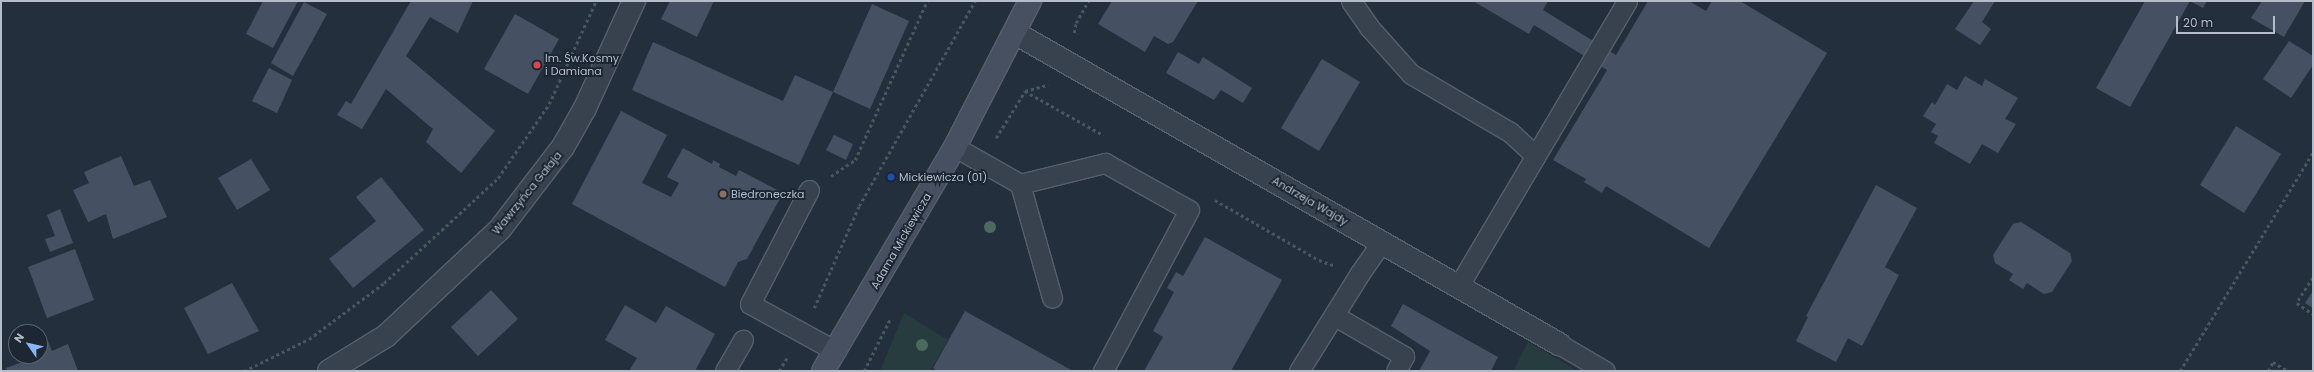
<!DOCTYPE html>
<meta charset="utf-8">
<style>
body{margin:0}
#map{position:relative;width:2314px;height:372px;overflow:hidden;background:#242f3e;font-family:Poppins,sans-serif}
div>[style]{position:absolute}
.green>*{inset:0;background:#263c3f}
.building>*{inset:0;background:#455162}
.path>*{height:2.5px;margin-top:-1.25px;transform-origin:0;background:repeating-linear-gradient(90deg,#44595c 0 3px,transparent 0 6px)}
.roads{filter:drop-shadow(1px 0 #565f6c) drop-shadow(-1px 0 #565f6c) drop-shadow(0 1px #565f6c) drop-shadow(0 -1px #565f6c)}
.lane>*{height:19px;margin:-9.5px;padding:0 9.5px;transform-origin:9.5px;border-radius:9.5px;background:#38414e}
.street>*{height:22px;margin:-11px;padding:0 11px;transform-origin:11px;border-radius:11px;background:#38414e}
.secondary>*{height:22px;margin:-11px;padding:0 11px;transform-origin:11px;border-radius:11px;background:#465061}
.trees>*{width:12px;height:12px;margin:-6px;border-radius:50%;background:#4b6a5d}
.dots>*{width:11px;height:11px;translate:-50% -50%;box-sizing:border-box;border:2px solid #1d2633;border-radius:50%}
span{translate:-50% -50%;white-space:nowrap;text-align:center;line-height:1.15;-webkit-text-stroke:4px #1d2633;paint-order:stroke}
.poi-label{font-size:11px;color:#b4bcc9}
.left{translate:0 -50%;text-align:left}
.street-label{font-size:11px;color:#b4bcc9}
.frame{position:absolute;inset:0;border:2px solid #b4bcc9;pointer-events:none}
.north{position:absolute;left:8px;top:324px;width:40px;height:40px;box-sizing:border-box;background:#1d2633;border:1px solid #59626f;border-radius:50%;rotate:304deg;font-size:11px;font-weight:700;line-height:16px;text-align:center;color:#b4bcc9}
.north::after{content:'';display:block;margin:auto;width:14px;height:18px;background:#8ab4f8;clip-path:polygon(50% 0,100% 100%,50% 72%,0 100%)}
.scale{position:absolute;left:2176px;top:16px;width:99px;height:18px;box-sizing:border-box;border:2px solid #b4bcc9;border-top:0;padding-left:5px;font-size:12px;line-height:14px;white-space:nowrap;color:#b4bcc9;-webkit-text-stroke:3px #1d2633;paint-order:stroke}
</style>
<div id="map">
<div class="green">
<div style="clip-path:polygon(904px 313px,948px 340px,930px 371px,880px 371px)"></div>
<div style="clip-path:polygon(1528px 342px,1578px 371px,1513px 371px)"></div>
</div>
<div class="building">
<div style="clip-path:polygon(263px 1px,298px 1px,273px 48px,246px 34px)"></div>
<div style="clip-path:polygon(411px 1px,473px 1px,458px 33px,430px 17px,406px 56px,495px 131px,461px 173px,426px 142px,433px 129px,386px 89px,362px 129px,337px 115px,346px 101px,351px 104px)"></div>
<div style="clip-path:polygon(670px 1px,714px 1px,697px 37px,661px 19px)"></div>
<div style="clip-path:polygon(1112px 1px,1198px 1px,1173px 42px,1168px 44px,1154px 36px,1145px 52px,1098px 24px)"></div>
<div style="clip-path:polygon(1473px 1px,1548px 1px,1543px 10px,1616px 55px,1648px 1px,1689px 1px,1706px 11px,1712px 1px,1740px 1px,1827px 53px,1709px 248px,1606px 186px,1602px 193px,1584px 182px,1586px 179px,1553px 160px,1607px 70px,1534px 25px,1529px 34px)"></div>
<div style="clip-path:polygon(1974px 1px,1995px 1px,1982px 22px,1991px 29px,1980px 45px,1955px 29px)"></div>
<div style="clip-path:polygon(2145px 1px,2207px 1px,2203px 8px,2190px 1px,2130px 107px,2096px 88px)"></div>
<div style="clip-path:polygon(2262px 1px,2305px 1px,2284px 37px,2251px 18px)"></div>
<div style="clip-path:polygon(304px 2px,327px 14px,293px 76px,271px 63px)"></div>
<div style="clip-path:polygon(872px 4px,909px 21px,870px 109px,833px 92px)"></div>
<div style="clip-path:polygon(515px 14px,559px 39px,528px 94px,484px 69px)"></div>
<div style="clip-path:polygon(2289px 41px,2313px 56px,2313px 65px,2291px 98px,2263px 79px)"></div>
<div style="clip-path:polygon(653px 42px,783px 101px,795px 75px,833px 92px,799px 165px,632px 90px)"></div>
<div style="clip-path:polygon(1178px 52px,1199px 64px,1203px 57px,1252px 88px,1243px 103px,1221px 90px,1214px 100px,1166px 73px)"></div>
<div style="clip-path:polygon(1322px 59px,1360px 82px,1319px 151px,1281px 128px)"></div>
<div style="clip-path:polygon(269px 68px,292px 80px,277px 113px,252px 101px)"></div>
<div style="clip-path:polygon(1965px 76px,1982px 86px,1985px 79px,2018px 98px,2005px 119px,2016px 124px,1998px 153px,1982px 144px,1970px 164px,1934px 143px,1938px 136px,1931px 132px,1936px 124px,1923px 116px,1932px 102px,1935px 105px,1947px 84px,1957px 90px)"></div>
<div style="clip-path:polygon(621px 111px,667px 135px,642px 183px,671px 197px,679px 183px,667px 177px,683px 148px,712px 164px,713px 160px,720px 164px,719px 167px,736px 176px,739px 170px,783px 193px,747px 259px,738px 262px,725px 287px,572px 204px)"></div>
<div style="clip-path:polygon(2236px 126px,2281px 154px,2244px 213px,2200px 185px)"></div>
<div style="clip-path:polygon(834px 135px,853px 144px,846px 160px,826px 150px)"></div>
<div style="clip-path:polygon(121px 156px,134px 186px,150px 180px,167px 217px,113px 239px,106px 214px,88px 222px,73px 190px,89px 183px,84px 172px)"></div>
<div style="clip-path:polygon(251px 159px,270px 190px,237px 210px,218px 178px)"></div>
<div style="clip-path:polygon(381px 177px,424px 230px,353px 288px,329px 259px,376px 221px,356px 197px)"></div>
<div style="clip-path:polygon(1876px 185px,1917px 208px,1885px 267px,1899px 275px,1862px 346px,1848px 338px,1836px 362px,1796px 341px,1808px 317px,1806px 316px)"></div>
<div style="clip-path:polygon(60px 209px,73px 243px,50px 252px,45px 239px,55px 236px,47px 215px)"></div>
<div style="clip-path:polygon(2021px 222px,2070px 253px,2072px 261px,2052px 292px,2044px 294px,2027px 283px,2023px 289px,2009px 280px,2013px 274px,1995px 263px,1993px 255px,2013px 224px)"></div>
<div style="clip-path:polygon(1205px 237px,1282px 280px,1231px 371px,1144px 371px,1163px 337px,1153px 331px,1174px 292px,1167px 288px,1176px 272px,1183px 276px)"></div>
<div style="clip-path:polygon(75px 249px,94px 300px,47px 318px,28px 267px)"></div>
<div style="clip-path:polygon(232px 283px,259px 331px,208px 354px,184px 308px)"></div>
<div style="clip-path:polygon(491px 290px,518px 319px,478px 356px,451px 327px)"></div>
<div style="clip-path:polygon(2313px 291px,2313px 308px,2305px 303px)"></div>
<div style="clip-path:polygon(1403px 304px,1498px 357px,1491px 371px,1419px 371px,1430px 351px,1391px 326px)"></div>
<div style="clip-path:polygon(625px 305px,656px 323px,666px 306px,715px 334px,695px 371px,629px 371px,637px 358px,605px 340px)"></div>
<div style="clip-path:polygon(965px 311px,1073px 371px,937px 371px,933px 368px)"></div>
<div style="clip-path:polygon(48px 341px,52px 351px,68px 344px,78px 371px,7px 371px,6px 368px,23px 362px,21px 356px,40px 356px,40px 344px)"></div>
</div>
<div class="path">
<div style="left:1074px;top:33px;width:10px;rotate:-79deg"></div>
<div style="left:1076px;top:23px;width:25px;rotate:-61deg"></div>
<div style="left:1025px;top:91px;width:90px;rotate:29.4deg"></div>
<div style="left:996px;top:138px;width:55px;rotate:-58.3deg"></div>
<div style="left:1025px;top:91px;width:24px;rotate:-15deg"></div>
<div style="left:831px;top:176px;width:29px;rotate:-34deg"></div>
<div style="left:855px;top:160px;width:175px;rotate:-65.6deg"></div>
<div style="left:1215px;top:200px;width:120px;rotate:30deg"></div>
<div style="left:1319px;top:260px;width:15px;rotate:20deg"></div>
<div style="left:2313px;top:278px;width:30px;rotate:123deg"></div>
<div style="left:2297px;top:303px;width:19px;rotate:35deg"></div>
<div style="left:814px;top:308px;width:111px;rotate:-66.2deg"></div>
<div style="left:859px;top:206px;width:236px;rotate:-60.5deg"></div>
<div style="left:244px;top:371px;width:72px;rotate:-26.2deg"></div>
<div style="left:309px;top:339px;width:94px;rotate:-36.7deg"></div>
<div style="left:384px;top:283px;width:155px;rotate:-42.6deg"></div>
<div style="left:498px;top:178px;width:90px;rotate:-55.4deg"></div>
<div style="left:549px;top:104px;width:113px;rotate:-65.5deg"></div>
<div style="left:779px;top:371px;width:17px;rotate:-59deg"></div>
<div style="left:864px;top:371px;width:60px;rotate:-63.4deg"></div>
<div style="left:2180px;top:371px;width:256px;rotate:-58.7deg"></div>
<div style="left:2268px;top:371px;width:10px;rotate:-61deg"></div>
<div style="left:2273px;top:362px;width:17px;rotate:31deg"></div>
</div>
<div class="roads">
<div class="lane">
<div style="left:1351px;top:1px;width:32px;rotate:55deg"></div>
<div style="left:1369px;top:27px;width:63px;rotate:48.2deg"></div>
<div style="left:1411px;top:74px;width:115px;rotate:30.4deg"></div>
<div style="left:1510px;top:132px;width:35px;rotate:43deg"></div>
<div style="left:955px;top:147px;width:75px;rotate:29.6deg"></div>
<div style="left:1020px;top:184px;width:88px;rotate:-13.9deg"></div>
<div style="left:1105px;top:163px;width:96px;rotate:29.2deg"></div>
<div style="left:1189px;top:210px;width:183px;rotate:118.1deg"></div>
<div style="left:1020px;top:184px;width:118px;rotate:74.3deg"></div>
<div style="left:809px;top:190px;width:128px;rotate:117.4deg"></div>
<div style="left:750px;top:304px;width:98px;rotate:28.7deg"></div>
<div style="left:1458px;top:287px;width:332px;rotate:-59.4deg"></div>
<div style="left:1335px;top:316px;width:80px;rotate:30.1deg"></div>
<div style="left:1404px;top:356px;width:17px;rotate:118deg"></div>
<div style="left:1559px;top:344px;width:53px;rotate:30.4deg"></div>
<div style="left:725px;top:371px;width:36px;rotate:-60deg"></div>
<div style="left:1299px;top:371px;width:115px;rotate:-58.1deg"></div>
<div style="left:1360px;top:273px;width:38px;rotate:-55deg"></div>
</div>
<div class="street">
<div style="left:1015px;top:33px;width:627px;rotate:29.76deg"></div>
<div style="left:329px;top:371px;width:67px;rotate:-31.6deg"></div>
<div style="left:386px;top:336px;width:156px;rotate:-43.2deg"></div>
<div style="left:500px;top:229px;width:103px;rotate:-52.5deg"></div>
<div style="left:563px;top:147px;width:45px;rotate:-60.6deg"></div>
<div style="left:585px;top:108px;width:118px;rotate:-65.4deg"></div>
</div>
<div class="secondary">
<div style="left:823px;top:371px;width:260px;rotate:-59.5deg"></div>
<div style="left:955px;top:147px;width:164px;rotate:-62.8deg"></div>
</div>
</div>
<div class="trees">
<div style="left:990px;top:227px"></div>
<div style="left:922px;top:345px"></div>
</div>
<div class="dots">
<div style="left:537px;top:65px;background:#e0444e"></div>
<div style="left:891px;top:177px;background:#1a4fb4"></div>
<div style="left:723px;top:194px;background:#8d6e63"></div>
</div>
<div class="poi-label">
<span class="left" style="left:545px;top:65px">Im. Św.Kosmy<br>i Damiana</span>
<span class="left" style="left:899px;top:177px">Mickiewicza (01)</span>
<span class="left" style="left:731px;top:194px">Biedroneczka</span>
</div>
<div class="street-label">
<span style="left:527px;top:193px;rotate:-51deg">Wawrzyńca Gałaja</span>
<span style="left:1310px;top:201px;rotate:30deg">Andrzeja Wajdy</span>
<span style="left:901px;top:241px;rotate:-60deg">Adama Mickiewicza</span>
</div>
<div class="frame"></div>
<div class="north">N</div>
<div class="scale">20 m</div>
</div>
